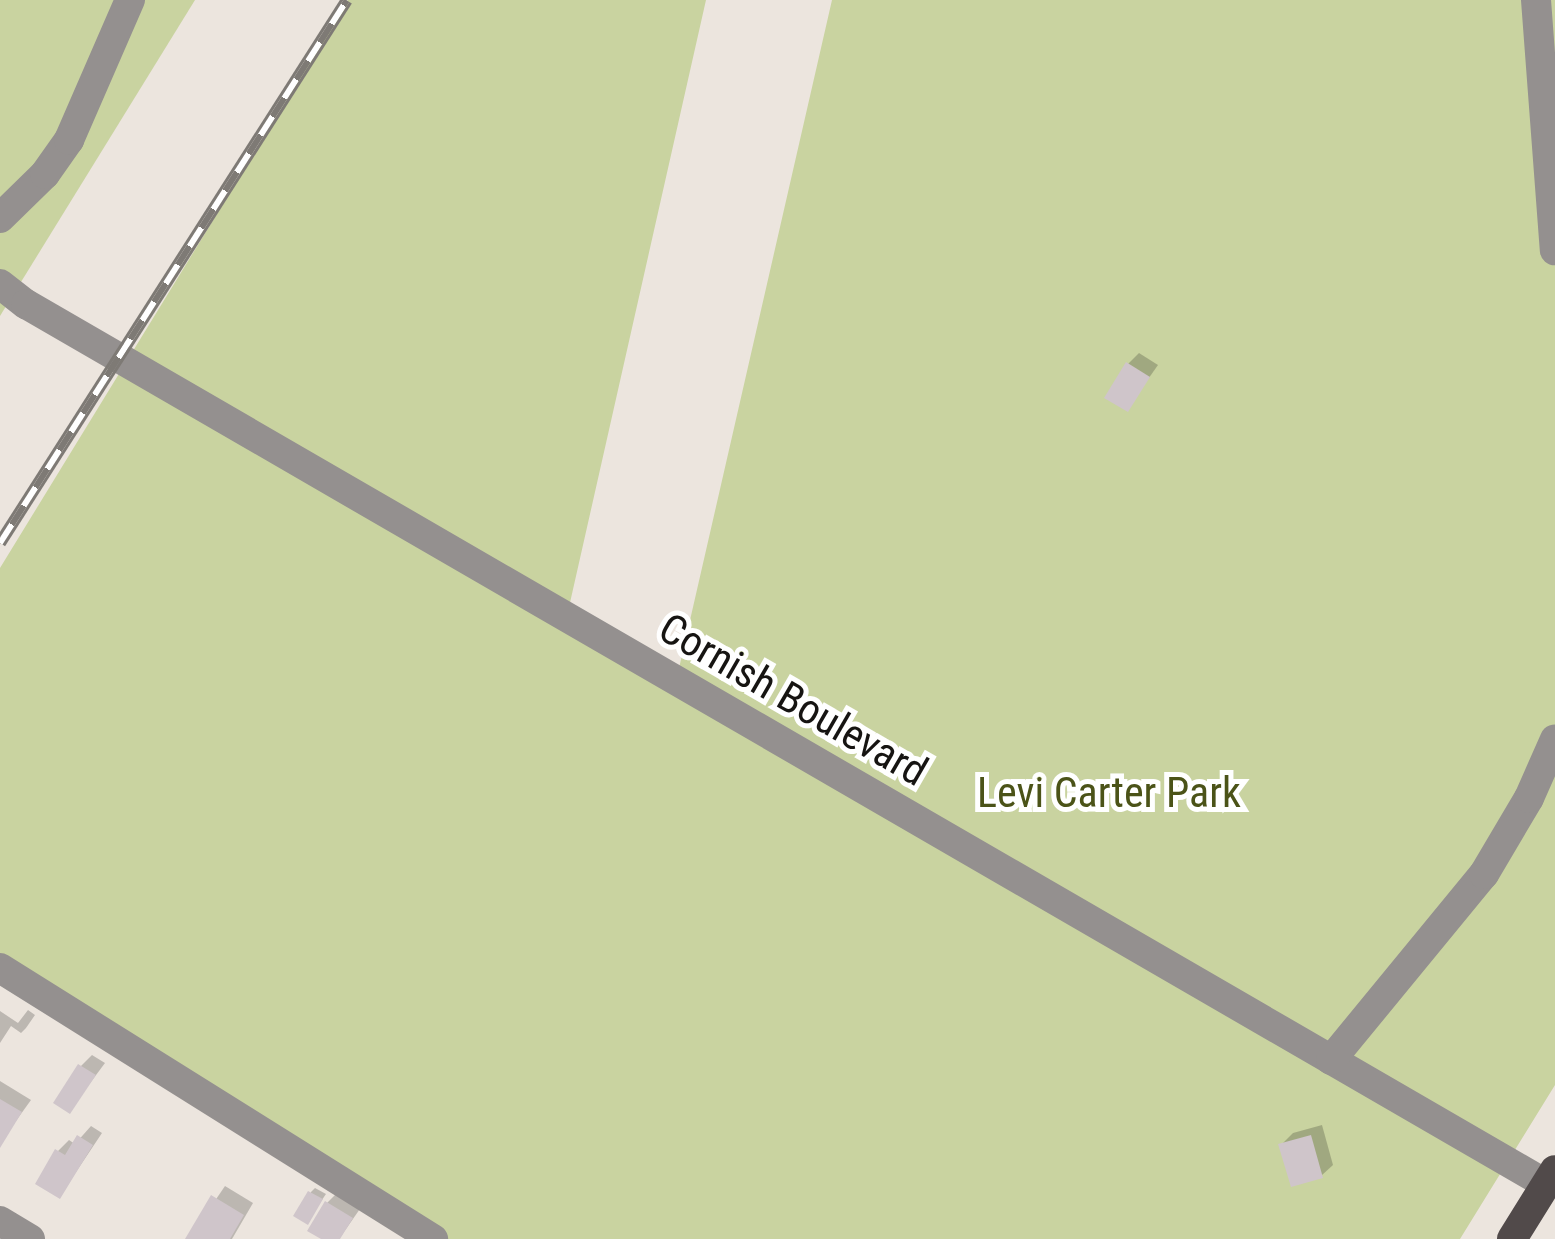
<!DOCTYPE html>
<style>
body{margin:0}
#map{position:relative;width:1555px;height:1239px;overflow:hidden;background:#ece5de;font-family:"Roboto Condensed",sans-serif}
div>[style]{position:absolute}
.green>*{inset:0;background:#c9d3a0}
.shadow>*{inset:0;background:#0003}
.building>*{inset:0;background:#cfc5ca}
.minor>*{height:30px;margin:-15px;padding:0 15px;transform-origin:15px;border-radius:15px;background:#94908f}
.major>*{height:30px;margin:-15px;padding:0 15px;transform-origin:15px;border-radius:15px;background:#514a4a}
.rail>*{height:12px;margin-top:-6px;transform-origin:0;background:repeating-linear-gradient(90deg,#fff 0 22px,#7e7a75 0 44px);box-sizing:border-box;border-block:3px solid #7e7a75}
span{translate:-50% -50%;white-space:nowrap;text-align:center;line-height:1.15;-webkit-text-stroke:10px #fff;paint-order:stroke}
.street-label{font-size:42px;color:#161412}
.park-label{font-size:42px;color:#4b5318}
</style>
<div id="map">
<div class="green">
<div style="clip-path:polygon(0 0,195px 0,0 316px)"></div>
<div style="clip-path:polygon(348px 0,706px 0,567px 616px,677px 677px,832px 0,1555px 0,1555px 1085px,1460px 1239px,418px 1239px,0 980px,0 568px)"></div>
</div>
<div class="shadow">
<div style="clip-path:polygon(1139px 353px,1158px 365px,1127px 409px,1128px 364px)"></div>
<div style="clip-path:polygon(28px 1010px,35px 1015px,26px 1028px,21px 1033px,11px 1026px,0 1043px,0 1011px,18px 1023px)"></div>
<div style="clip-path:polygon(92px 1055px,105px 1063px,70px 1110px,81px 1066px)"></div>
<div style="clip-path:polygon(0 1081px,31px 1100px,0 1143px)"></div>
<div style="clip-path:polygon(1322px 1125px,1333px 1165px,1321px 1176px,1282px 1144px,1293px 1133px)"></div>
<div style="clip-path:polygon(91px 1126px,102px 1133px,60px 1196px,58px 1151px,69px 1140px,75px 1144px)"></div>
<div style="clip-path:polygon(225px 1186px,253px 1203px,232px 1239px,189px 1239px)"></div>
<div style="clip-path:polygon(315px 1188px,326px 1194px,307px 1222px,311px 1192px)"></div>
<div style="clip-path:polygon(338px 1192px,362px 1206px,339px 1239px,327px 1239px,323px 1207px)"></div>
</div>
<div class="building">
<div style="clip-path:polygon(1126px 362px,1150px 377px,1128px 412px,1104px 398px)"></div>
<div style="clip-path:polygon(78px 1064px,96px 1075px,70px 1114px,53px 1103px)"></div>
<div style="clip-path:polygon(0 1099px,22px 1112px,0 1148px)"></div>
<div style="clip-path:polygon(77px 1135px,93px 1145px,60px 1199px,35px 1184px,55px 1149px,65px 1155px)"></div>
<div style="clip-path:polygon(1311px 1135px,1323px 1178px,1291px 1187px,1278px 1144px)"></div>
<div style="clip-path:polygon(308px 1191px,323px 1199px,308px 1225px,293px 1216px)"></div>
<div style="clip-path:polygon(211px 1195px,244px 1215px,230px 1239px,185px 1239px)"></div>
<div style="clip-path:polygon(325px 1201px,353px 1218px,340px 1239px,321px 1239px,307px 1231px)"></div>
</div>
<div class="minor">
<div style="left:1536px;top:0;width:251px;rotate:85.7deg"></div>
<div style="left:0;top:218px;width:63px;rotate:-44.4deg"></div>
<div style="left:45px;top:174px;width:42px;rotate:-54.8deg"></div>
<div style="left:69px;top:140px;width:153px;rotate:-66.5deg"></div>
<div style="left:0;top:284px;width:33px;rotate:38deg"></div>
<div style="left:26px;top:304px;width:1756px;rotate:30.07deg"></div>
<div style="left:0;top:968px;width:511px;rotate:32.04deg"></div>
<div style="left:1331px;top:1060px;width:241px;rotate:-50.6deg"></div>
<div style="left:1484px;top:874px;width:88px;rotate:-59.4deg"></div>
<div style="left:1529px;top:798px;width:64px;rotate:-66.2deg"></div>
<div style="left:0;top:1221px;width:35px;rotate:31deg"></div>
</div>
<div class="major">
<div style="left:1512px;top:1239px;width:81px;rotate:-58.1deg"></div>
</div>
<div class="rail">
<div style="left:0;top:543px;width:644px;rotate:-57.42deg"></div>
</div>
<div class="street-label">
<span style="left:793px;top:700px;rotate:30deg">Cornish Boulevard</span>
</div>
<div class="park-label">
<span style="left:1109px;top:793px">Levi Carter Park</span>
</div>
</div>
